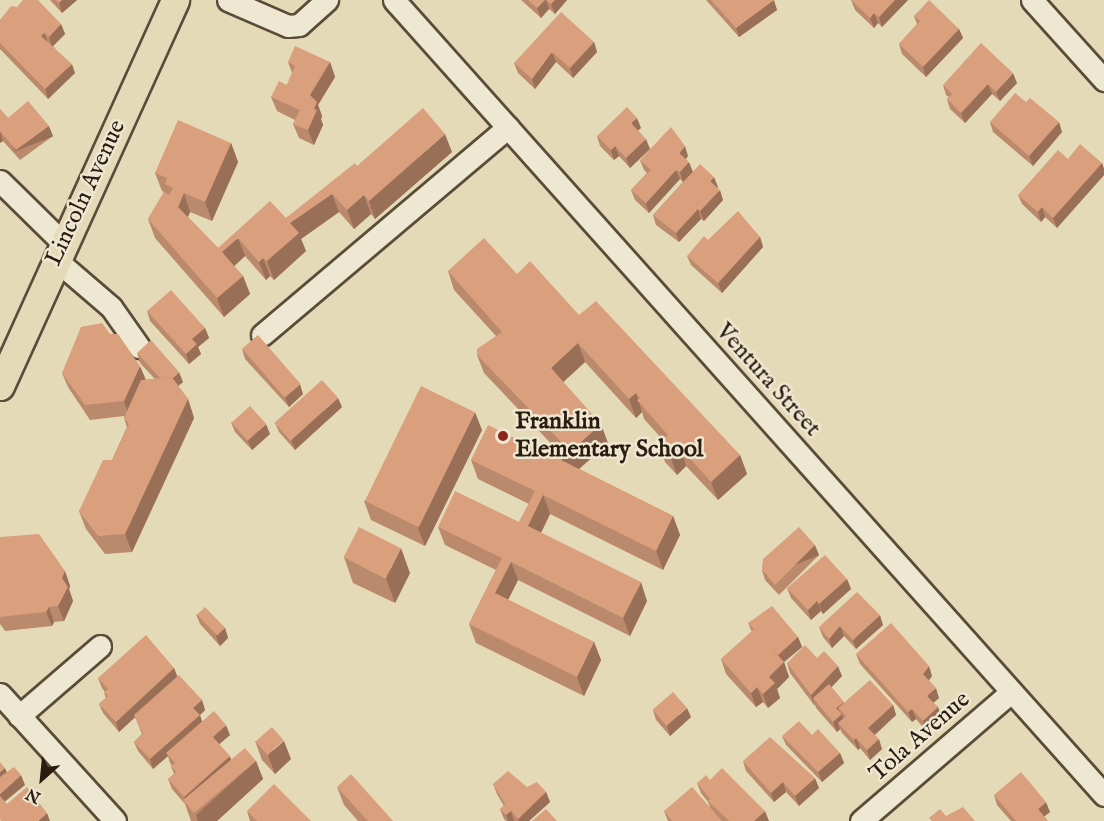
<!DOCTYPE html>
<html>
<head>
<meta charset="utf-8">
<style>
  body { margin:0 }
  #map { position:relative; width:1104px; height:821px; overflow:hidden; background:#e5dab8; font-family:"IM FELL English",serif }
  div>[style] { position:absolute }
  .roads { filter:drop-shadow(2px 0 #594c3a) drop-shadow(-2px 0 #594c3a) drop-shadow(0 2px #594c3a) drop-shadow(0 -2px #594c3a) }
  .minor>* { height:21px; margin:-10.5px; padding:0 10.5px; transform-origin:10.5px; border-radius:10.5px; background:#eee7d1 }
  .major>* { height:27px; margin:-13.5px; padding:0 13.5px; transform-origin:13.5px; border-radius:13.5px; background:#e5dab8 }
  .wall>* { inset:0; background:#bb896c }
  .shaded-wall>* { inset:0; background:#996f58; transform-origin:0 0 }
  .building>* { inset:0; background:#da9f7d; transform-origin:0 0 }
  .dots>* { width:16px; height:16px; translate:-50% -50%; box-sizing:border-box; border:3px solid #eee7d1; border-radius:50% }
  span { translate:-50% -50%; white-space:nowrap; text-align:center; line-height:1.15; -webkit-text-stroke:5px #eee7d1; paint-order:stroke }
  .street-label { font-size:24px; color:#2a1d10 }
  .poi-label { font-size:24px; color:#2a1d10; font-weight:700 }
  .left { translate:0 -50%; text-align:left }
  .north { position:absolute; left:12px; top:749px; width:60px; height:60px; -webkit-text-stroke:4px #eee7d1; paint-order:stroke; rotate:207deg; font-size:16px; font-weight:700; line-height:24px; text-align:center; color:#2a1d10 }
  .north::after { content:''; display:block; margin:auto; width:21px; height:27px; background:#2a1d10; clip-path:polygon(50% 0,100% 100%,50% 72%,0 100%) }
</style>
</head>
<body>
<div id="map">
  <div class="roads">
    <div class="minor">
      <i style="left:228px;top:0;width:65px;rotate:23.4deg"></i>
      <i style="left:288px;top:26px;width:11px;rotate:-5deg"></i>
      <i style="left:299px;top:25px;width:38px;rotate:-42deg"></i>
      <i style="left:394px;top:0;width:1066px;rotate:48.23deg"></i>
      <i style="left:1032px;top:0;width:108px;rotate:48deg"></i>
      <i style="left:0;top:181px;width:87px;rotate:44.5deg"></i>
      <i style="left:55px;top:259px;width:74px;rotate:40.6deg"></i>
      <i style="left:111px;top:307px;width:49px;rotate:55deg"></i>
      <i style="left:262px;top:335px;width:322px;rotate:-40.2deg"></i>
      <i style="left:0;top:694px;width:171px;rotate:47.8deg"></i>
      <i style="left:19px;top:716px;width:107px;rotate:-40.8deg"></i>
      <i style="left:861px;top:821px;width:198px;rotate:-40.7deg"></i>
    </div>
    <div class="major">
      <i style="left:0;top:386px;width:424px;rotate:-65.6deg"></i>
    </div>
  </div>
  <div class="wall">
    <i style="clip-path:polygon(50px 0,77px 0,62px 13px)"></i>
    <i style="clip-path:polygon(521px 0,567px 0,555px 14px,549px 9px,541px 18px)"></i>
    <i style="clip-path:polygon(706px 0,773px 0,777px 10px,739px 37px)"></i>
    <i style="clip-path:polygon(851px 0,908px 0,882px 27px,878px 23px,874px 28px,855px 10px)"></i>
    <i style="clip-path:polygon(914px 16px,959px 29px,963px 38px,926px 77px,902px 54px,899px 44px,917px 24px)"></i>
    <i style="clip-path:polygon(0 20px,61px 24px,65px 34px,53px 46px,75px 73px,48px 99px,0 49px)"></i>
    <i style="clip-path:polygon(594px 42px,597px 52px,573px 78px,556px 62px,535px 89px,518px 73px,514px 63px)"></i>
    <i style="clip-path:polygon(288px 62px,330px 62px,335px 77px,318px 105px,322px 116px,321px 119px,323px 125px,314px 145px,299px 138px,293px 124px,295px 120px,277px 111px,271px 97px,287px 85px,292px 73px)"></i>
    <i style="clip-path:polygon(1017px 83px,1000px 101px,992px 94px,965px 123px,950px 109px,947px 99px,949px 97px,946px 95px,943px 85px)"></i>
    <i style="clip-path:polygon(1026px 102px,1062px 132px,1033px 166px,993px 132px,990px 122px)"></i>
    <i style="clip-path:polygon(0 109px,8px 118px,53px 136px,20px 160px,3px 141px,0 143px)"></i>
    <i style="clip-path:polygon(641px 128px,638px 130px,650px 149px,630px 168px,619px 156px,614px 160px,600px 146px,597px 136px)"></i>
    <i style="clip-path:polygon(231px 143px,238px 162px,212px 221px,190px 212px,188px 217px,218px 248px,286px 218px,357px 166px,452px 152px,375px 219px,371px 214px,354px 229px,339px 212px,301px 239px,306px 251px,274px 280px,270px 276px,266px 280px,245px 256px,234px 266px,243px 276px,250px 294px,224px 317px,155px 238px,148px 219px,164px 192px,162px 191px,155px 173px)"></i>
    <i style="clip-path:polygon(688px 156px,686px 159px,692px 172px,718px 187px,717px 188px,723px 200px,704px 221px,701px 219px,679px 242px,656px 225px,653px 215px,683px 182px,680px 179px,649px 213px,635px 200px,631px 190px,647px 173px,644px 170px,640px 160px)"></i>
    <i style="clip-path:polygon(1068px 159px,1102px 163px,1104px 169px,1104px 175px,1057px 228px,1045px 217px,1041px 222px,1022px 204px,1018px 195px)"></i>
    <i style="clip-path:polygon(760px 237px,763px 247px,722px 293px,691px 265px,687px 256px)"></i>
    <i style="clip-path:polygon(448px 271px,517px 274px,579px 315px,740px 455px,747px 474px,718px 500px,686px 466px,677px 475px,665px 462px,659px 443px,663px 440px,644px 419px,642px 412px,636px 418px,585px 362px,563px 382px,608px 443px,579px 469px,673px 516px,680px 535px,663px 570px,550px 514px,541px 533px,647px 601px,630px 636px,518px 580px,508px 600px,594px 642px,601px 660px,584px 696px,476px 643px,469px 624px,496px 570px,445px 545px,438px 527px,519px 522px,529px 504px,478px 479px,471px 460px,552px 456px,558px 451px,484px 373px,477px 355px,496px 336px,454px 290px)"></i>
    <i style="clip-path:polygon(147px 311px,205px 328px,209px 338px,198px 347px,201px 354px,189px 364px,150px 321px)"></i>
    <i style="clip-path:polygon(110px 334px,145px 380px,155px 379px,140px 363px,137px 353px,183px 382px,178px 386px,188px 399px,194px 418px,132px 552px,105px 554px,86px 529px,79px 511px,112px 460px,127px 427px,124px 418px,124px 416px,90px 420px,68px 387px,62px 373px)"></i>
    <i style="clip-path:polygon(242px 349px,303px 394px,289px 407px,245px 359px)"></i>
    <i style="clip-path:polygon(342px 407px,295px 450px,279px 432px,275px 423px)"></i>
    <i style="clip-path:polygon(231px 422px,270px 434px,252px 450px,235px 432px)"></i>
    <i style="clip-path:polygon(482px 430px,425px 546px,371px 520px,364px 501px)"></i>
    <i style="clip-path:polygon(0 537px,65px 571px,70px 586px,69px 589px,73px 601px,64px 621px,54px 622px,52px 626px,5px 631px,0 624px)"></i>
    <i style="clip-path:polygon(819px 555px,779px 595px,765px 580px,762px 570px)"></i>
    <i style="clip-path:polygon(344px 557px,410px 573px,395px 603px,353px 583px)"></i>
    <i style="clip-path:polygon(847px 579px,851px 589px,823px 614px,821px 611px,811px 620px,791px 598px,787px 588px)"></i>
    <i style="clip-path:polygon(196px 614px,225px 628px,228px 638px,220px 646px,200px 624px)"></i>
    <i style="clip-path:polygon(748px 623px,798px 637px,802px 647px,784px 662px,789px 677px,777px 689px,780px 698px,768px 708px,763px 702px,756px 707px,726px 674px,721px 659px,752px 632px)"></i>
    <i style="clip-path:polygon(883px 625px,856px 649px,844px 636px,832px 648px,823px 637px,819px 627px)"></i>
    <i style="clip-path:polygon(856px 654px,932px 676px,929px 680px,939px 698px,933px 703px,938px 707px,941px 717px,926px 731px,916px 719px,912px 722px,860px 664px)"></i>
    <i style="clip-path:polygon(817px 658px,842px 676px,831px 687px,844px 703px,893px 705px,896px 715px,875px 735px,882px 749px,870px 760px,860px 748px,858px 750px,842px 733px,840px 729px,837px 732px,816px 708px,815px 705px,814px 705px,790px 673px,787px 663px)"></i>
    <i style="clip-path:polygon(174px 668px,177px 677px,202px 700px,205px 710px,200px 715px,202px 721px,230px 735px,219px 744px,231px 761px,256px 761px,263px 779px,217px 821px,191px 821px,185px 804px,172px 789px,168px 779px,174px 774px,171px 766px,172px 766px,170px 763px,168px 756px,153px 769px,138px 751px,134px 742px,142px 734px,135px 717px,119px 732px,103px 713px,99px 704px,106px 698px,104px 693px,105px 692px,102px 688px,98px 678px)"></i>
    <i style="clip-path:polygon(653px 710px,691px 717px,670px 736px,656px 720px)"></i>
    <i style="clip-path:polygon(812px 735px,840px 753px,844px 763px,822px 782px,786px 745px,782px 736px)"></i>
    <i style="clip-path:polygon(255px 741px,291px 759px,275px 774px,262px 760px)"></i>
    <i style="clip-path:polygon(743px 761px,819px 788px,799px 806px,786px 792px,774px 802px,746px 771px)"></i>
    <i style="clip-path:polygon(710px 780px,769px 821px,668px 821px,664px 811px,710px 807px,708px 802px,701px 793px,697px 783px)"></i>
    <i style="clip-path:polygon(493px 784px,527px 787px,546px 792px,550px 802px,529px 821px,506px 821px,504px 819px,500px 809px,504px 806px,497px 794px)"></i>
    <i style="clip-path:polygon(337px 787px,393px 821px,358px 821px,344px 805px)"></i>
    <i style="clip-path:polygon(994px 795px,1050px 812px,1044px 816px,1048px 821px,1011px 821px,997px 805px)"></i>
    <i style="clip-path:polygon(247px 811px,311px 821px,250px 821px)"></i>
  </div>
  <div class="shaded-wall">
    <i style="clip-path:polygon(62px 0,77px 0,62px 13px,59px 3px)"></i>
    <i style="clip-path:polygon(545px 0,546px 0,549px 9px,541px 18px,537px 8px)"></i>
    <i style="clip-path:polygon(555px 0,567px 0,555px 14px,551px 4px)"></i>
    <i style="clip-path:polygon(774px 0,777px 10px,739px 37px,736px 28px)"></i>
    <i style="clip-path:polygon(895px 0,908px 0,882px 27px,879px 17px)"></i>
    <i style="clip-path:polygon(874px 13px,878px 23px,874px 28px,870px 18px)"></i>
    <i style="clip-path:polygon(61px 24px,65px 34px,52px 47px,49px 37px)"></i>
    <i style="clip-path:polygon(959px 29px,963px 38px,926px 77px,923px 67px)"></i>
    <i style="clip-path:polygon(44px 33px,48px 43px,41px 36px)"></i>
    <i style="clip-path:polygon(594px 42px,597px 52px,573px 78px,570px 68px)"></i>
    <i style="clip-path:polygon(552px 52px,556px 62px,535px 89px,532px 79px)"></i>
    <i style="clip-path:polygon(330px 62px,335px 77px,318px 105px,322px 116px,321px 119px,323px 125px,314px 145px,308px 130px,310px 95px)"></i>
    <i style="clip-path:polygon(72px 64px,75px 73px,48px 99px,45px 89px)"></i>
    <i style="clip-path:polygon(1013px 73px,1017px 83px,1000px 101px,996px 92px)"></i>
    <i style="clip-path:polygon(988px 84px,992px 94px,965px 123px,961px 113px)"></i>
    <i style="clip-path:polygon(637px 118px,641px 128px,635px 133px,631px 123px)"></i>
    <i style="clip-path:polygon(1059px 122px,1062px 132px,1033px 166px,1029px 156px)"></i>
    <i style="left:49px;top:126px;width:11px;height:41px;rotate:68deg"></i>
    <i style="clip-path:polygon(0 131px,3px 141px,0 143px)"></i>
    <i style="clip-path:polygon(445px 134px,452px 152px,375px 219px,369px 201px)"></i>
    <i style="clip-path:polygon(646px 139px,650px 149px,630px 168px,626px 158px)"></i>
    <i style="clip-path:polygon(231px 143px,238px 162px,212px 221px,205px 202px)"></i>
    <i style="clip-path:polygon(615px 146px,619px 156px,614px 160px,611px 150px)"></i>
    <i style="clip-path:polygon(685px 146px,688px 156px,682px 163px,679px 153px)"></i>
    <i style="clip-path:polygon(689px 162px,693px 172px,683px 182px,680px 172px)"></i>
    <i style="clip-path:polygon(1102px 163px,1104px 169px,1104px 175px,1057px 228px,1053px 218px)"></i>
    <i style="clip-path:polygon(676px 170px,680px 179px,649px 213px,646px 203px)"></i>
    <i style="clip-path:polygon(714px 177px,718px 187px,714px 191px,710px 181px)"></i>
    <i style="clip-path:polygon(720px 190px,723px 200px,704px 221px,700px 211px)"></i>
    <i style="clip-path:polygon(184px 193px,190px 212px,184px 225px,178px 207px)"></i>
    <i style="clip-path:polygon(332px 194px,339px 212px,301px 239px,306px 251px,274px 280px,267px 261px,290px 223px)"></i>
    <i style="clip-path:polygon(364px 195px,371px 214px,354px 229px,347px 210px)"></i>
    <i style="clip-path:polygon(1042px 207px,1045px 217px,1041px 222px,1038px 212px)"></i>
    <i style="clip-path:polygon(698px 209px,701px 219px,679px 242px,676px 233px)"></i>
    <i style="clip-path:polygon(760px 237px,763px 247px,722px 293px,718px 283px)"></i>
    <i style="clip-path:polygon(238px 238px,245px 256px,229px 271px,222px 252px)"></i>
    <i style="clip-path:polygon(263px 258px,270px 276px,266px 280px,259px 262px)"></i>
    <i style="clip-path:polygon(243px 276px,250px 294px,224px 317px,217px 298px)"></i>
    <i style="clip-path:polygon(205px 328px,209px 338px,198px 347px,201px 354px,189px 364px,186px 354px,192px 339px)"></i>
    <i style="clip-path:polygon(578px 343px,585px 362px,558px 387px,551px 368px)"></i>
    <i style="clip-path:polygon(140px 366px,146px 380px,129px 416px,124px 401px)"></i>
    <i style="clip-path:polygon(179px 372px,183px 382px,169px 394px,166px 385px)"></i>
    <i style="clip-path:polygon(300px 384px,303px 394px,289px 407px,285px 397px)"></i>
    <i style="clip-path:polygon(636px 393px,642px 412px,636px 418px,629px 399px)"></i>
    <i style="clip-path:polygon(338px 398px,342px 407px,295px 450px,291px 440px)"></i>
    <i style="clip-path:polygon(188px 399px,194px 418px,132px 552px,125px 534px)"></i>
    <i style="clip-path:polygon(475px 412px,482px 430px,425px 546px,418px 528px)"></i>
    <i style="clip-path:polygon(266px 424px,270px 434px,252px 450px,248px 441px)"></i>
    <i style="clip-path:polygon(601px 424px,608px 443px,568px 479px,561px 460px)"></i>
    <i style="clip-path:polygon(680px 447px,686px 466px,677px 475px,670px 456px)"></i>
    <i style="clip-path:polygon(740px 455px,747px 474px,718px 500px,711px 482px)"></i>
    <i style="clip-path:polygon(543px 495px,550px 514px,535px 545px,528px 526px)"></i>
    <i style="clip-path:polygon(673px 516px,680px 535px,663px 570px,656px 551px)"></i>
    <i style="left:815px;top:545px;width:11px;height:57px;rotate:68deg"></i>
    <i style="clip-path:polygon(401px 548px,410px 573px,395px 603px,386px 578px)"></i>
    <i style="clip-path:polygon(511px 562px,518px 580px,502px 612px,495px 593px)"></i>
    <i style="clip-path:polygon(65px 571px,70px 586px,69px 589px,73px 601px,64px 621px,58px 606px,62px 578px)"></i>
    <i style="clip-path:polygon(847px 579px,851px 589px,823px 614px,819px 604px)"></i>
    <i style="clip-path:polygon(641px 582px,647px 601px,630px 636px,623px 618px)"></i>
    <i style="clip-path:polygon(817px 601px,821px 611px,811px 620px,808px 610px)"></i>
    <i style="clip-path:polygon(49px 607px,54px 622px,52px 626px,46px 612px)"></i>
    <i style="clip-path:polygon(880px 615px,883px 625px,856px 649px,853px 640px)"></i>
    <i style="clip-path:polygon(840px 626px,844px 636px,832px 648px,829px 639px)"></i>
    <i style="clip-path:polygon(225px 628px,228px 638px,220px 646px,216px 636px)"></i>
    <i style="clip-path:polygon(798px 637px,802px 647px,784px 662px,789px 677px,777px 689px,780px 698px,768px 708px,763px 694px,778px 655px)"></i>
    <i style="clip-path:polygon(594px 642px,601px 660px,584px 696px,577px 677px)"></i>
    <i style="clip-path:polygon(838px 666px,842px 676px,817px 703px,813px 698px,814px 705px,811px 695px)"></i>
    <i style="clip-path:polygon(929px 666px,932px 676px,926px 684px,923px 674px)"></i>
    <i style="clip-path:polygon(174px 668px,178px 678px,119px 732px,116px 722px)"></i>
    <i style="clip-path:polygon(757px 687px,763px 702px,756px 707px,751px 693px)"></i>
    <i style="clip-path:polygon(936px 688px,939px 698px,931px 705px,927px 696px)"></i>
    <i style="clip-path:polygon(202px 700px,205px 710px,200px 715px,203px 725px,166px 753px,168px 756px,153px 769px,150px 759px,193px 708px)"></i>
    <i style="clip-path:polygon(844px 702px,847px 711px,838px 708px,841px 715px,842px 714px,845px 724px,838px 723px,840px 729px,837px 732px,833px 722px,836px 708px)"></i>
    <i style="clip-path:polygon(893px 705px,896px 715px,872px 737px,868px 728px)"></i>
    <i style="clip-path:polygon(938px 707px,941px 717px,926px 731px,923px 721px)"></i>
    <i style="clip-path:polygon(687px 708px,691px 717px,670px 736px,667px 726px)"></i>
    <i style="clip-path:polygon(912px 709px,916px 719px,912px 722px,908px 712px)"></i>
    <i style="clip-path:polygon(226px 725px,230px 735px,216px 747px,213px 737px)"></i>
    <i style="clip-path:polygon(856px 738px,860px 748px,858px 750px,854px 740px)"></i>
    <i style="clip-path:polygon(879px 739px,882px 749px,870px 760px,867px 750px)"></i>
    <i style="clip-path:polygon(284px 741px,291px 759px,275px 774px,268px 755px)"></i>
    <i style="clip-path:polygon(840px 753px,844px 763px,822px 782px,818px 772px)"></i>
    <i style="clip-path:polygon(230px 756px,233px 766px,188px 807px,184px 797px)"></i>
    <i style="clip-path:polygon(256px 761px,263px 779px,217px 821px,198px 821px,196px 815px)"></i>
    <i style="clip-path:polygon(5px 768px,9px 777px,0 785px,0 772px)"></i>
    <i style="clip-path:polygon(21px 775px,25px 785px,2px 804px,0 798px,0 794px)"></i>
    <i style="clip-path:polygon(815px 778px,819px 788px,799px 806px,795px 796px)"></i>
    <i style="clip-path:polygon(783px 782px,786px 792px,774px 802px,771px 793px)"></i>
    <i style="clip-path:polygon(546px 792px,550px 802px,529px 821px,519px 821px,518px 819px)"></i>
    <i style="clip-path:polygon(1046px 802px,1050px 812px,1041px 819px,1038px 809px)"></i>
    <i style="clip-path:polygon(511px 811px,514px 821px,508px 821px,506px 815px)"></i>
    <i style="clip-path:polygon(765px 811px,769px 821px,754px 821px)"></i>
    <i style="clip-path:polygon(47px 813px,50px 821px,38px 821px)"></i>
  </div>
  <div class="building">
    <i style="clip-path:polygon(23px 0,38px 0,61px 24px,49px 37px,44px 33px,41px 36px,72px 64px,45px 89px,0 43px,0 20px,11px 6px,17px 7px)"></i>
    <i style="clip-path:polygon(56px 0,62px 0,59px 3px)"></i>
    <i style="clip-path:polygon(528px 0,545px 0,537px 8px)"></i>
    <i style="clip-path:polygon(546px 0,555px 0,551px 4px)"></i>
    <i style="clip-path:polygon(711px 0,774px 0,736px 28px)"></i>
    <i style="clip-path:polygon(851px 0,895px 0,879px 17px,874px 13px,870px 18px)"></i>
    <i style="clip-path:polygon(929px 0,959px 29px,923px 67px,899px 44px,920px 21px,914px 16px)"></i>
    <i style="clip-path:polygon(561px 12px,594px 42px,570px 68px,552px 52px,532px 79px,514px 63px)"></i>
    <i style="clip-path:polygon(981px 43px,1013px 73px,996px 92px,988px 84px,961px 113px,947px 99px,952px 94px,943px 85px)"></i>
    <i style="clip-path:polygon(295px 46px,330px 62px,310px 95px,317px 102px,314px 109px,317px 110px,308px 130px,293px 124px,300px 110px,271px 97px,279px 81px,287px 85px,295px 66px,288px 62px)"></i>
    <i style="clip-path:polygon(1015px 93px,1026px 102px,1030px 98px,1059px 122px,1029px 156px,990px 122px)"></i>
    <i style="clip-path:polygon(28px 101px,49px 126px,16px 150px,0 131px,0 109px,8px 118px)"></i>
    <i style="clip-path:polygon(627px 107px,637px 118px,631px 123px,646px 139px,626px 158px,615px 146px,611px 150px,597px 136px)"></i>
    <i style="clip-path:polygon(423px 108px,445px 134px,369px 201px,364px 195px,347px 210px,332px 194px,290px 223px,299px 233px,267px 261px,263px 258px,259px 262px,238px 238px,222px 252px,243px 276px,217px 298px,148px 219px,164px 192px,169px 195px,173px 188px,165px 184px,167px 178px,155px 173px,178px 120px,231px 143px,205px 202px,184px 193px,178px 207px,218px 248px,270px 201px,286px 218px,355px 163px,357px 166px)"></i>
    <i style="clip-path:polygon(671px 127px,685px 146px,679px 153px,689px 162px,680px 172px,676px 170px,646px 203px,631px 190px,651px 170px,640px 160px)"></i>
    <i style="clip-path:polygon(1080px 144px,1102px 163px,1053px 218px,1042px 207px,1038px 212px,1018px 195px,1058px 150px,1068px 159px)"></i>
    <i style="clip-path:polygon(700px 164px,714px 177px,710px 181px,720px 190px,700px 211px,698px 209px,676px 233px,653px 215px)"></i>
    <i style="clip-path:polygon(738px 211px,760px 237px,718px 283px,687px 256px,704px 236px,708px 240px)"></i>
    <i style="clip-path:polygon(484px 238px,517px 274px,530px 261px,579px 315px,596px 301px,740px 455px,711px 482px,680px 447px,670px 456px,659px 443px,668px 435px,637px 400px,640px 398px,636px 393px,629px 399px,578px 343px,551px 368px,601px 424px,561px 460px,673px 516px,656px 551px,543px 495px,528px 526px,641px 582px,623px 618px,511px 562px,495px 593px,594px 642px,577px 677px,469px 624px,502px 558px,438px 527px,455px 491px,519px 522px,535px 491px,471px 460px,488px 425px,552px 456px,564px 445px,477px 355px,477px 349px,502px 332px,448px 271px)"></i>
    <i style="clip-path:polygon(171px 290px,205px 328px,192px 339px,197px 344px,186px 354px,147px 311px)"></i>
    <i style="clip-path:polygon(102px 323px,110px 334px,118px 334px,140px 366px,124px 401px,85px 405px,62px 373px,81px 327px)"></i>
    <i style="left:258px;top:335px;width:65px;height:21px;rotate:49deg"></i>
    <i style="clip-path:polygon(151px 340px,179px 372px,173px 378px,172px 377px,160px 378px,137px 353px)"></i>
    <i style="clip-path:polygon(172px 377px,188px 399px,125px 534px,98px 536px,79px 511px,103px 460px,112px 460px,129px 424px,124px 418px,141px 380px)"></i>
    <i style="left:322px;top:380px;width:24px;height:64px;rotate:48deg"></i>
    <i style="left:421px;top:386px;width:60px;height:128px;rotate:26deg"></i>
    <i style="left:250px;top:406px;width:24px;height:25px;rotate:48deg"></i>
    <i style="left:359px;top:527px;width:47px;height:34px;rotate:27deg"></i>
    <i style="clip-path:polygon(799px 527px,815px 545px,775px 585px,762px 570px,763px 559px)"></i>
    <i style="clip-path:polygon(39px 534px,65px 571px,62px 578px,68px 587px,58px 606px,49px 607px,46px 612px,0 617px,0 537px)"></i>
    <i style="clip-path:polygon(825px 555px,847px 579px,819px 604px,817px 601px,808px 610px,787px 588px)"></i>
    <i style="clip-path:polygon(857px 592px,880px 615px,853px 640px,840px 626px,829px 639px,819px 627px)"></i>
    <i style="clip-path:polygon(772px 606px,798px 637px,778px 655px,748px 623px)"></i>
    <i style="left:205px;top:607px;width:29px;height:11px;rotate:46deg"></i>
    <i style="clip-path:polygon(891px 623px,929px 666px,923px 674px,936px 688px,927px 696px,938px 707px,923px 721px,912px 709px,908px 712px,856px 654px)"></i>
    <i style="clip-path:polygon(754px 629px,784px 662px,769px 677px,775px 683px,763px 694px,757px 687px,751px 693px,721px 659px)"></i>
    <i style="clip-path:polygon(146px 635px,174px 668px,116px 722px,99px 704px,108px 696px,104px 693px,108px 689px,98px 678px)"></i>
    <i style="clip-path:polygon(805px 645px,817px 658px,824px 651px,838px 666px,811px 695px,787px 663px)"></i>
    <i style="clip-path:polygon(179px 675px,202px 700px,193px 708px,200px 715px,150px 759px,134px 742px,143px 734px,134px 715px)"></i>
    <i style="clip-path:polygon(870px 680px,893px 705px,868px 728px,879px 739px,867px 750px,856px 738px,854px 740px,838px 723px,846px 716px,838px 708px)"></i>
    <i style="clip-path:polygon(829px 684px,844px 702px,836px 708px,842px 714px,833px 722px,813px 698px)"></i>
    <i style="left:673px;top:692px;width:21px;height:27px;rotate:49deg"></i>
    <i style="clip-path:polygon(214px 711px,226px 725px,213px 737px,230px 756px,184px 797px,168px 779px,176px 772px,171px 766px,175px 763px,166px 753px)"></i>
    <i style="clip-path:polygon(799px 721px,812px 735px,818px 729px,840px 753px,818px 772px,782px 736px)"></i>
    <i style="left:272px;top:727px;width:18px;height:22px;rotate:49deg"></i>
    <i style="clip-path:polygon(770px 737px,815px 778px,795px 796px,783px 782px,771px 793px,743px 761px)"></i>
    <i style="left:245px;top:748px;width:17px;height:81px;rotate:50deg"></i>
    <i style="clip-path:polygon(0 762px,5px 768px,0 772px)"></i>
    <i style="clip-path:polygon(14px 767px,21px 775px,0 794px,0 777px)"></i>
    <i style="clip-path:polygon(722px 768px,765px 811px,754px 821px,729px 821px,708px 801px,710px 799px,697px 783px,706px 775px,710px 780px)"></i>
    <i style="clip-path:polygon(508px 771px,527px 787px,537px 782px,546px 792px,518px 819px,511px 811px,506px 815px,500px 809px,505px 804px,493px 784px)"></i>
    <i style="clip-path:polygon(1021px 772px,1046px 802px,1038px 809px,1048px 821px,1016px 821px,994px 795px)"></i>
    <i style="clip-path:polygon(351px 774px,393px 821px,368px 821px,337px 787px)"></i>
    <i style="clip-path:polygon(274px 784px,311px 821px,257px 821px,247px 811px)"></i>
    <i style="clip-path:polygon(27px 787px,47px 813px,38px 821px,1px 821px,0 819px,0 796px,7px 804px)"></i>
    <i style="clip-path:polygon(692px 787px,722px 821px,672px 821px,664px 811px)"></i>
    <i style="clip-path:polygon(963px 807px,975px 821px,932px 821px,929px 818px,940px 809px,946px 816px)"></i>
    <i style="clip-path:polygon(546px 809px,557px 821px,532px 821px)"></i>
  </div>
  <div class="dots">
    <i style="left:503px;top:436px;background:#8f2418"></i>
  </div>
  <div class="street-label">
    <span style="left:86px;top:193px;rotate:-65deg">Lincoln Avenue</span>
    <span style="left:768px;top:380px;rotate:48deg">Ventura Street</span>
    <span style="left:920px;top:737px;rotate:-41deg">Tola Avenue</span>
  </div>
  <div class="poi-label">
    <span class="left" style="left:515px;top:436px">Franklin<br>Elementary School</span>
  </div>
  <div class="north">N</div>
</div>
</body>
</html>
